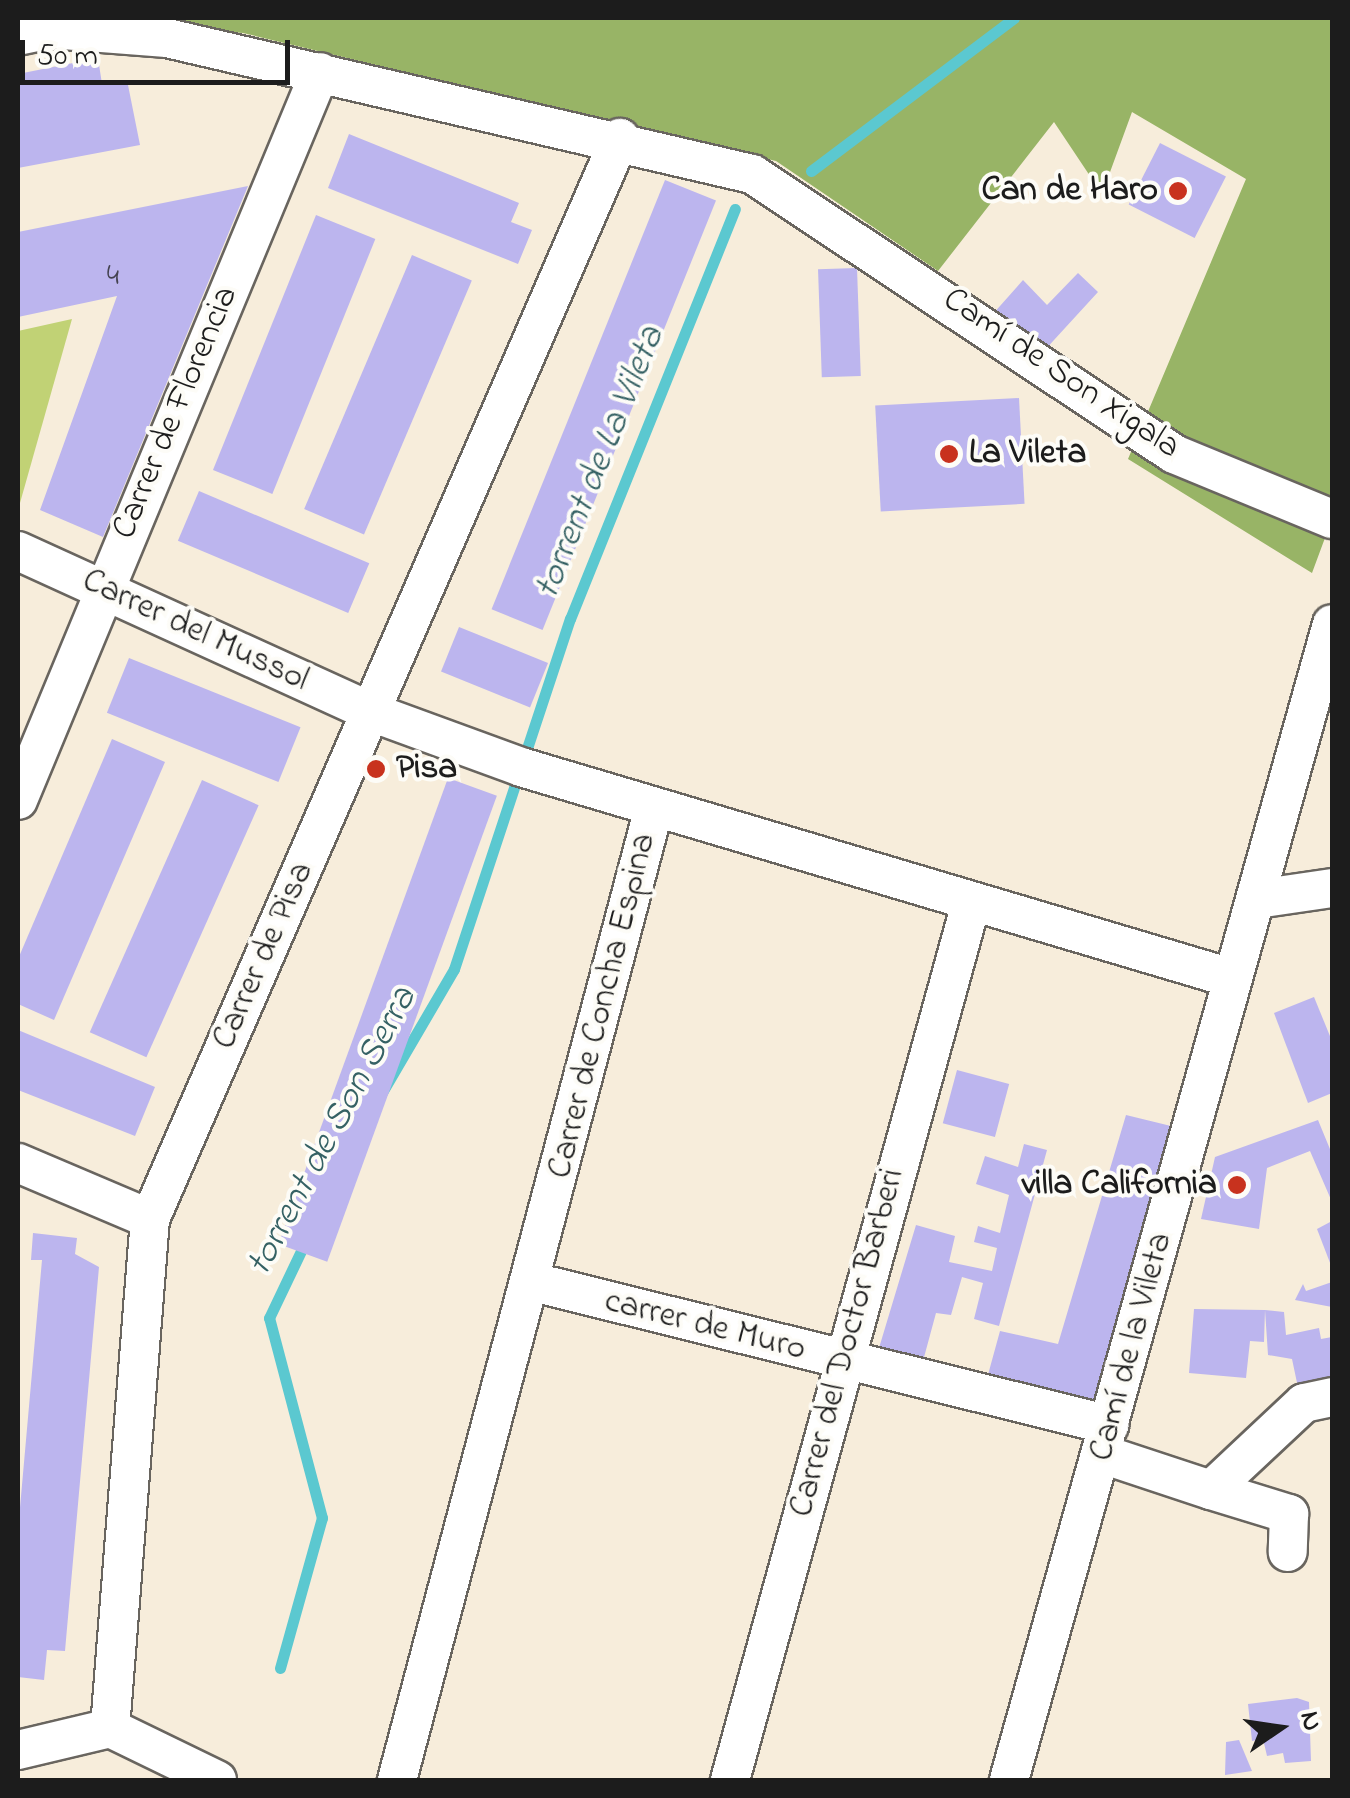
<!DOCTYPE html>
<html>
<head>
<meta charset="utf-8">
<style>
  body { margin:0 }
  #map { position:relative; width:1350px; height:1798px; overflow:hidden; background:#f7eddb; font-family:"Indie Flower",sans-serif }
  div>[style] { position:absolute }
  .green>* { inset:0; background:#c1d275 }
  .forest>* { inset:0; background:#98b466 }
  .stream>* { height:11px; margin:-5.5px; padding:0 5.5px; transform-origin:5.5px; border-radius:5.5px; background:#5bc8d0 }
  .building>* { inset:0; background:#bcb5ee; transform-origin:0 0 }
  .roads { filter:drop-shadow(2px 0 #69655f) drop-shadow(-2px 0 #69655f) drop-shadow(0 2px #69655f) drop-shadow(0 -2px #69655f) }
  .minor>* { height:38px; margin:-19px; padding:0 19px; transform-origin:19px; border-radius:19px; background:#fff }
  .dots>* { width:28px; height:28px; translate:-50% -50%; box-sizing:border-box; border:5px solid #fdfcf7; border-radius:50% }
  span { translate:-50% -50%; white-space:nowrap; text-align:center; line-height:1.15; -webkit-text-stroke:8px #fdfcf7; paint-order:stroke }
  .number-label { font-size:30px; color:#444250 }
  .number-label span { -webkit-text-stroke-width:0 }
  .poi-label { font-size:35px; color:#1c1c1c; font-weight:700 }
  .right { translate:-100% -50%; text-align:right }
  .left { translate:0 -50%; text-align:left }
  .street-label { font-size:35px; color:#1c1c1c }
  .water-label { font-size:38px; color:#356164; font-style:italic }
  .frame { position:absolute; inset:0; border:20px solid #1c1c1c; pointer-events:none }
  .north { position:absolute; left:1230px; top:1678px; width:100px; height:100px; -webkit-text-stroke:8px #fdfcf7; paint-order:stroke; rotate:77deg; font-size:28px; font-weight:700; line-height:40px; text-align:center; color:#1c1c1c }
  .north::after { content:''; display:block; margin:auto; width:35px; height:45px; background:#1c1c1c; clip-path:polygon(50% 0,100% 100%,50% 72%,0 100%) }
  .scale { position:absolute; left:20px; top:40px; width:270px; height:45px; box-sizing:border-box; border:5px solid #1c1c1c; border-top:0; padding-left:12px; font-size:30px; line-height:35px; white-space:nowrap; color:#1c1c1c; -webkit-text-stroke:8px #fdfcf7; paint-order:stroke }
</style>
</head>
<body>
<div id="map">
  <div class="green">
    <i style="clip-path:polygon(72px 319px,18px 510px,18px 331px)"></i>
  </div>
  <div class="forest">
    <i style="clip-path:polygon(71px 18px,1332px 18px,1332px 519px,1312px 573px,1128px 459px,1246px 179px,1132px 112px,1102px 194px,1054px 122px,938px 271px,776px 161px,243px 33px)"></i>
  </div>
  <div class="stream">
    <i style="left:811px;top:171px;width:254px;rotate:-37deg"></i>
    <i style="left:280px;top:1668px;width:156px;rotate:-74.4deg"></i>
    <i style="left:322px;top:1518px;width:207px;rotate:-104.8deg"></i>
    <i style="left:269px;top:1318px;width:195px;rotate:-64.5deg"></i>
    <i style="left:353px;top:1142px;width:200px;rotate:-59.7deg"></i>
    <i style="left:454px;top:969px;width:369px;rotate:-71.7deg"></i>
    <i style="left:570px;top:619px;width:442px;rotate:-68.1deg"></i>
  </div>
  <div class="building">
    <i style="clip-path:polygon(98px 58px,102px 84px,127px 80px,140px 145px,18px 168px,18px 74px)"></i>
    <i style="clip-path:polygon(349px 134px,519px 203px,511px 222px,532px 230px,518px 264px,328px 188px)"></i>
    <i style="left:1160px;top:143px;width:74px;height:69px;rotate:27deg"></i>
    <i style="left:665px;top:180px;width:55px;height:463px;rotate:22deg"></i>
    <i style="clip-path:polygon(248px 186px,103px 537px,40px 510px,117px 296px,18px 317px,18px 232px)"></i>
    <i style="left:316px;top:215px;width:64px;height:275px;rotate:22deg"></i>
    <i style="left:412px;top:255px;width:65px;height:276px;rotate:23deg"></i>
    <i style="left:857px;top:268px;width:108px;height:39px;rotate:88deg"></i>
    <i style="clip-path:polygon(1078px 273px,1098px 292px,1043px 352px,992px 315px,1023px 280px,1047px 305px)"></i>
    <i style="left:1019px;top:398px;width:106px;height:144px;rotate:87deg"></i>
    <i style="left:199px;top:491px;width:185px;height:54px;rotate:23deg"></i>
    <i style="left:459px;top:627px;width:96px;height:48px;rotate:22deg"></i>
    <i style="left:129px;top:658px;width:185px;height:59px;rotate:22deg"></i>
    <i style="clip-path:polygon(112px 739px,165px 762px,54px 1020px,18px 1004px,18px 959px)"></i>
    <i style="left:448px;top:778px;width:52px;height:496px;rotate:20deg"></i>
    <i style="left:202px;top:780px;width:62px;height:276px;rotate:24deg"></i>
    <i style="clip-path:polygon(1314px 997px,1332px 1041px,1332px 1093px,1308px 1103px,1274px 1013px)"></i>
    <i style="clip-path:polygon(18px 1030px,155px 1087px,135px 1136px,18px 1090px)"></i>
    <i style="left:957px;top:1070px;width:54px;height:55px;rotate:15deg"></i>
    <i style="clip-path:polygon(1126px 1115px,1171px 1126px,1101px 1399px,1080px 1409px,986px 1382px,1000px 1331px,1058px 1344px)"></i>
    <i style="clip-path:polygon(1318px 1120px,1332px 1154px,1332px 1202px,1310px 1151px,1267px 1168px,1259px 1229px,1201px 1219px,1215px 1157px)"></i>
    <i style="clip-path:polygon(1024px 1144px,1047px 1150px,999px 1326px,974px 1319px,983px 1283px,962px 1277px,951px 1315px,936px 1313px,923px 1361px,879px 1348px,916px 1225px,955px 1236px,949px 1262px,992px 1271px,997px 1248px,974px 1242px,978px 1226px,1000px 1233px,1009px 1195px,976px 1184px,985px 1156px,1018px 1167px)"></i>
    <i style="clip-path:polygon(1332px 1221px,1332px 1268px,1317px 1229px)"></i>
    <i style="clip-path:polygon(33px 1233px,77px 1238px,75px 1254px,99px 1267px,65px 1651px,47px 1650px,44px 1680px,18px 1677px,18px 1530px,42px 1260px,31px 1260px)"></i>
    <i style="clip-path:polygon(1332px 1282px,1332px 1307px,1295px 1300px,1303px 1284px,1306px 1291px)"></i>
    <i style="clip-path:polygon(1194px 1309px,1265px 1310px,1264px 1342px,1250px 1341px,1246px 1378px,1189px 1373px)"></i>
    <i style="clip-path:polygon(1265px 1310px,1284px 1312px,1286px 1335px,1319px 1328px,1321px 1339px,1332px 1337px,1332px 1378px,1300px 1397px,1292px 1359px,1268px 1355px)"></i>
    <i style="clip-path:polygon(1297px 1698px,1309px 1702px,1311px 1761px,1285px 1763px,1283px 1753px,1267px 1756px,1263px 1739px,1252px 1741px,1248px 1704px)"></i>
    <i style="clip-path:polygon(1239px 1740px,1252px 1771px,1225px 1775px,1226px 1742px)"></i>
  </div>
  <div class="roads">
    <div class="minor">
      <i style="left:18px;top:36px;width:33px;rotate:-12deg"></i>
      <i style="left:50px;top:29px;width:117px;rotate:4.4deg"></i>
      <i style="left:167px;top:38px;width:601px;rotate:13.09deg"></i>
      <i style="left:752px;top:174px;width:506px;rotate:33.56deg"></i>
      <i style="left:1174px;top:454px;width:171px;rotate:22.4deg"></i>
      <i style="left:18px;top:551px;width:388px;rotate:24.5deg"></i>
      <i style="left:371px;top:712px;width:160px;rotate:20.1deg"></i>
      <i style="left:521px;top:767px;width:741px;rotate:16.55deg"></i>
      <i style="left:18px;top:800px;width:788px;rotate:-67.47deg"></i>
      <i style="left:1257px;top:899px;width:76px;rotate:-8.3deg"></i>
      <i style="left:18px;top:1163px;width:143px;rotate:23deg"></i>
      <i style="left:533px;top:1282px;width:594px;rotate:13.92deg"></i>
      <i style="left:1102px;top:1454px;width:115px;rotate:18.3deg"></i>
      <i style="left:1211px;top:1490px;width:127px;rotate:-43.1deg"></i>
      <i style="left:1304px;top:1403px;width:29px;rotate:-12deg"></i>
      <i style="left:1211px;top:1490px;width:82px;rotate:17.1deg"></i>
      <i style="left:1289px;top:1514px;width:38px;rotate:92deg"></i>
      <i style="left:110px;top:1728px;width:511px;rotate:-85.51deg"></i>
      <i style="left:150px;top:1219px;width:1179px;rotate:-66.5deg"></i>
      <i style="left:110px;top:1728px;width:119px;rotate:25.9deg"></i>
      <i style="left:18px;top:1750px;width:95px;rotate:-13.4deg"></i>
      <i style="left:397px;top:1780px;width:1001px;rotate:-75.19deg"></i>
      <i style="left:730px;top:1780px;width:905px;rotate:-74.63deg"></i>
      <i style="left:1009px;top:1780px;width:1200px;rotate:-74.39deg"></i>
    </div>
  </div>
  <div class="dots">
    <i style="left:1178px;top:191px;background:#c8321e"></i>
    <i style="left:949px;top:454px;background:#c8321e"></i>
    <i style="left:376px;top:769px;background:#c8321e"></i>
    <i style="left:1237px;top:1185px;background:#c8321e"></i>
  </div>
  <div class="number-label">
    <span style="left:113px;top:277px">4</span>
  </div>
  <div class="poi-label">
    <span class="right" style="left:1158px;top:191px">Can de Haro</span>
    <span class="left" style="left:969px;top:454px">La Vileta</span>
    <span class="left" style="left:396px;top:769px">Pisa</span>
    <span class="right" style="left:1217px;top:1185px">villa California</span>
  </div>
  <div class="street-label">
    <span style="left:1061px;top:374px;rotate:34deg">Camí de Son Xigala</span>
    <span style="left:176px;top:413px;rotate:-67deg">Carrer de Florencia</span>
    <span style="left:195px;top:631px;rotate:25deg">Carrer del Mussol</span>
    <span style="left:264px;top:956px;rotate:-66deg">Carrer de Pisa</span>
    <span style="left:603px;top:1006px;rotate:-76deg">Carrer de Concha Espina</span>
    <span style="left:705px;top:1326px;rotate:14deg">carrer de Muro</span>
    <span style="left:848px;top:1343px;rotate:-75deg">Carrer del Doctor Barberi</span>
    <span style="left:1132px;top:1347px;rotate:-75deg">Camí de la Vileta</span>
  </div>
  <div class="water-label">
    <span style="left:601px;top:463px;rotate:-68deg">torrent de La Vileta</span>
    <span style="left:333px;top:1132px;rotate:-62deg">torrent de Son Serra</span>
  </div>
  <div class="frame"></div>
  <div class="north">N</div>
  <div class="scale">50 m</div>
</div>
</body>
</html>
